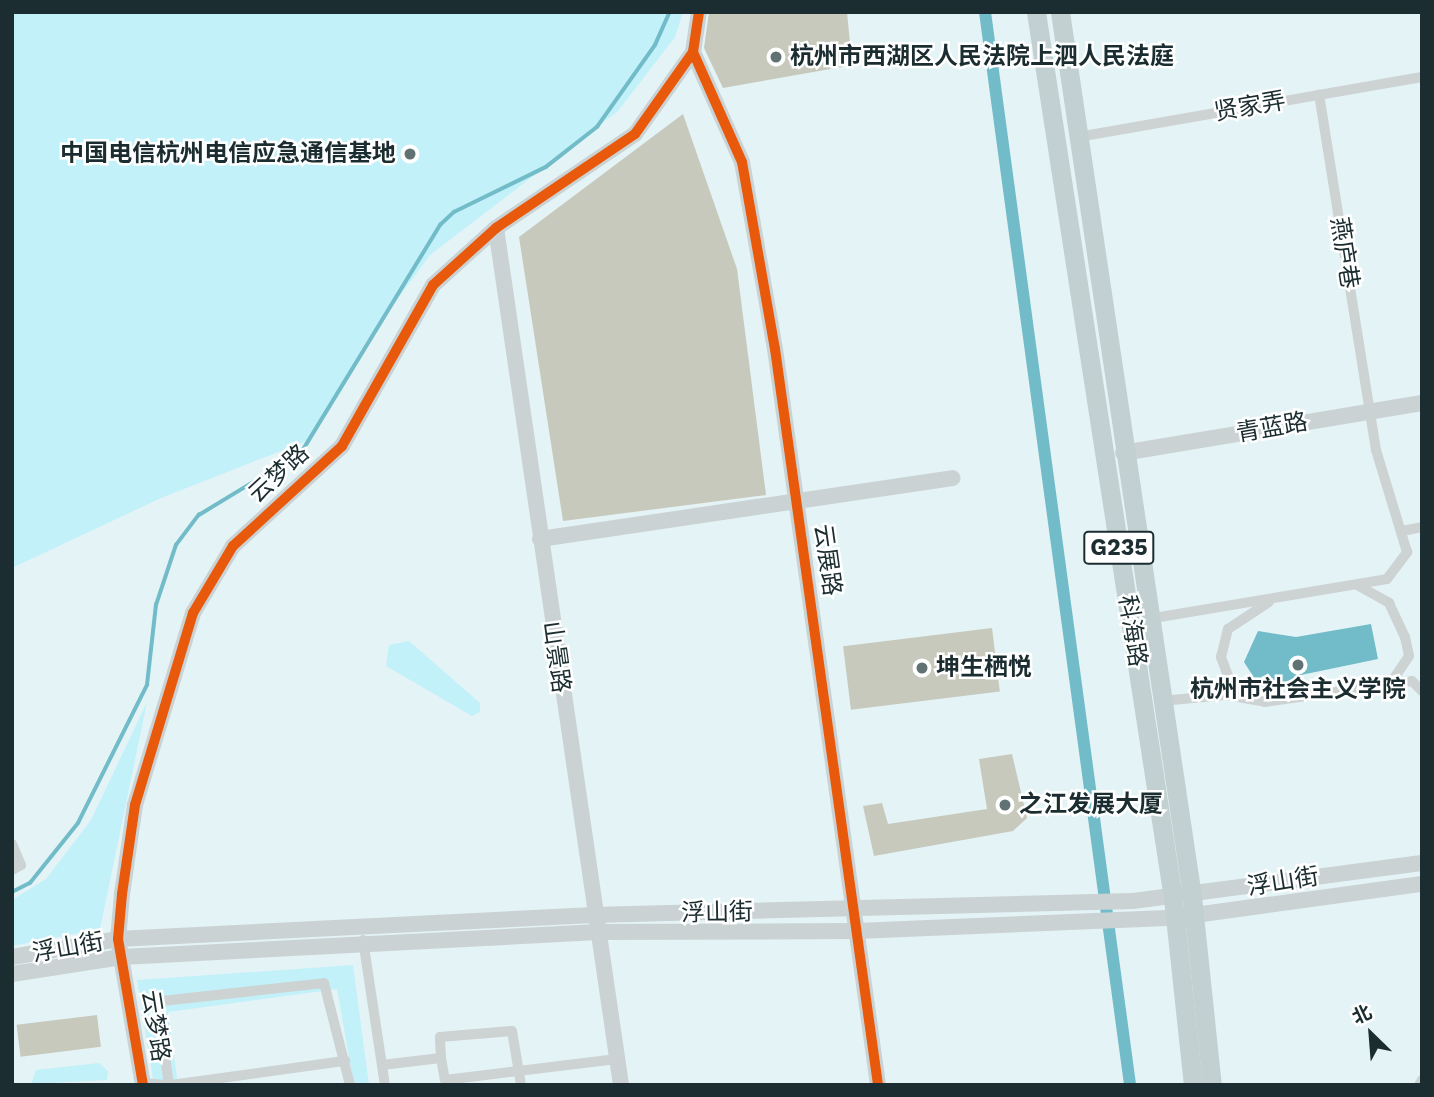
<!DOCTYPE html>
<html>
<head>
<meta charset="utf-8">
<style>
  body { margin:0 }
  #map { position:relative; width:1434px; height:1097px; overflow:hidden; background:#e4f3f6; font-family:"Work Sans","Noto Sans SC",sans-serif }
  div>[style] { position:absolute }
  .green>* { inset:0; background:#c2f1f9 }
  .water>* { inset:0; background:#71bcc8 }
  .stream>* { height:3.5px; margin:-1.75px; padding:0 1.75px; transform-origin:1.75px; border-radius:1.75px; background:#71bcc8 }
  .canal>* { height:12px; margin:-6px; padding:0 6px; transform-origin:6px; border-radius:6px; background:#71bcc8 }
  .building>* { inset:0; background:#c8c9bd; transform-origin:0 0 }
  .street>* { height:10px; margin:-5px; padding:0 5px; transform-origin:5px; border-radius:5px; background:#cdd2d3 }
  .secondary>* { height:16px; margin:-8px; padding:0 8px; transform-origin:8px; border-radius:8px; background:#cad2d3 }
  .highway>* { height:19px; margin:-9.5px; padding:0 9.5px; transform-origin:9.5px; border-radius:9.5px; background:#c2d0d2 }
  .cycleway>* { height:10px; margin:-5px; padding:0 5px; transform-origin:5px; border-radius:5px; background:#e8590c }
  .dots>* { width:19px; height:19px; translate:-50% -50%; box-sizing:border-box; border:4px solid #fff; border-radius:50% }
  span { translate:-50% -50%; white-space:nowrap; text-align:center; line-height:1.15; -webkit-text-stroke:5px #fff; paint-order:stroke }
  .shield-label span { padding:2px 5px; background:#fff; border:2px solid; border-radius:5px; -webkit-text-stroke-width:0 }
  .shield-label { font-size:23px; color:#1b2d30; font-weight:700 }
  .poi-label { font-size:24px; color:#1b2d30; font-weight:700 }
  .left { translate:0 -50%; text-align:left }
  .right { translate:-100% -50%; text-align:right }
  .street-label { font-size:24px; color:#1b2d30 }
  .frame { position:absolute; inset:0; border:14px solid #1b2d30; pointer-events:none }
  .north { position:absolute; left:1336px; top:999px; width:70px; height:70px; -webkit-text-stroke:5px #fff; paint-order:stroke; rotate:335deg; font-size:19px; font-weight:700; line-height:28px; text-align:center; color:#1b2d30 }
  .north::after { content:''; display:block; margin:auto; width:24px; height:32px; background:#1b2d30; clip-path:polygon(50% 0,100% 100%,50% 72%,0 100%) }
</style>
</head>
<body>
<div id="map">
  <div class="green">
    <i style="clip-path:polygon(12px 12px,683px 12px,675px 37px,618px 111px,430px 255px,367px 340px,309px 440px,161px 498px,12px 568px)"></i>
    <i style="clip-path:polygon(409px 641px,480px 703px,480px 712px,472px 716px,386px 666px,389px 645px)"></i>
    <i style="clip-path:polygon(147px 702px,100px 929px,12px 946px,12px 900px,46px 879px,91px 820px)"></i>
    <i style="clip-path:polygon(353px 965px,369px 1085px,354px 1085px,337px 989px,168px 1012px,178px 1085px,154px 1085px,137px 980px)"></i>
    <i style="clip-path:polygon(99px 1063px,108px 1071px,107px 1080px,31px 1084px,36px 1070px)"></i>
  </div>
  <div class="water">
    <i style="clip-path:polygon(1371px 624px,1378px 659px,1301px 675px,1283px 688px,1260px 687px,1244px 662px,1258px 631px,1296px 637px)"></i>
  </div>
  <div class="stream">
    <i style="left:12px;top:892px;width:20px;rotate:-27deg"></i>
    <i style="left:30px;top:883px;width:77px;rotate:-51.3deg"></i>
    <i style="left:78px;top:823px;width:154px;rotate:-63.4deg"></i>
    <i style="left:147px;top:685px;width:81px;rotate:-83.6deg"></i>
    <i style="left:156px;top:605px;width:63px;rotate:-71.6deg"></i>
    <i style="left:176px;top:545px;width:38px;rotate:-53deg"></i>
    <i style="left:199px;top:515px;width:119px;rotate:-31.3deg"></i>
    <i style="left:301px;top:453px;width:267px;rotate:-58.6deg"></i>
    <i style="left:440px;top:225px;width:19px;rotate:-43deg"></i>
    <i style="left:454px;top:212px;width:102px;rotate:-26.1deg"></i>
    <i style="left:546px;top:167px;width:65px;rotate:-38.1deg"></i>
    <i style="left:597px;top:127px;width:100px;rotate:-54.7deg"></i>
    <i style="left:655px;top:45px;width:36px;rotate:-66deg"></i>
  </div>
  <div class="canal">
    <i style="left:985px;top:12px;width:1083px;rotate:82.3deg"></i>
  </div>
  <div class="building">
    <i style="clip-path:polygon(709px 12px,847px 12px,850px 43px,842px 67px,723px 88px,704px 48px)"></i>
    <i style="clip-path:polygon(683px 114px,737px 269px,766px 495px,563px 521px,519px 237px)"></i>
    <i style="left:992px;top:628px;width:64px;height:150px;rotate:83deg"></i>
    <i style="clip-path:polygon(1012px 754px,1027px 818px,1013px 831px,874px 856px,863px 806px,882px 803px,888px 824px,987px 809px,979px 759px)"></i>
    <i style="left:97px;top:1015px;width:32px;height:81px;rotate:83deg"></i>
  </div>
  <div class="street">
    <i style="left:1078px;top:137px;width:349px;rotate:-9.9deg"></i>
    <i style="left:1402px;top:531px;width:20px;rotate:-11deg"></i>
    <i style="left:1357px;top:585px;width:37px;rotate:29deg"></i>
    <i style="left:1389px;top:603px;width:38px;rotate:65deg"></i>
    <i style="left:1405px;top:637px;width:19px;rotate:78deg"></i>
    <i style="left:1409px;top:656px;width:36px;rotate:124deg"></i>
    <i style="left:1148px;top:619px;width:242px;rotate:-9.5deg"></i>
    <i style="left:1387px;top:579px;width:34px;rotate:-53deg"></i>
    <i style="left:1407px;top:552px;width:107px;rotate:-106.9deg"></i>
    <i style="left:1376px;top:450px;width:360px;rotate:-99.1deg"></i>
    <i style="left:1242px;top:697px;width:14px;rotate:-135deg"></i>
    <i style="left:1232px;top:687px;width:32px;rotate:-110deg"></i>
    <i style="left:1221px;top:657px;width:29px;rotate:-76deg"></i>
    <i style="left:1228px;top:629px;width:49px;rotate:-33.4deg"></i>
    <i style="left:1161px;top:701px;width:65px;rotate:-5.3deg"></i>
    <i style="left:1226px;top:695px;width:40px;rotate:10deg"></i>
    <i style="left:1265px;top:702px;width:148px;rotate:-8.1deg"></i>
    <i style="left:1412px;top:681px;width:14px;rotate:45deg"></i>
    <i style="left:12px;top:844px;width:23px;rotate:67deg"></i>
    <i style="left:21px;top:865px;width:10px;rotate:151deg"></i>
    <i style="left:363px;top:940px;width:147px;rotate:81.4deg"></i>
    <i style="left:441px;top:1058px;width:21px;rotate:-93deg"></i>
    <i style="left:440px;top:1037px;width:72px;rotate:-4.8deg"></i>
    <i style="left:512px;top:1031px;width:55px;rotate:80.5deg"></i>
    <i style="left:382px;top:1065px;width:59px;rotate:-6.8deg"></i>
    <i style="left:441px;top:1058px;width:22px;rotate:80deg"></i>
    <i style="left:445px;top:1080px;width:173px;rotate:-7deg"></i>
    <i style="left:143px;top:1083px;width:25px;rotate:5deg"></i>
    <i style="left:169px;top:1085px;width:73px;rotate:-97.9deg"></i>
    <i style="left:159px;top:1013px;width:12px;rotate:-76deg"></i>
    <i style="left:162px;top:1001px;width:163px;rotate:-6.3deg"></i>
    <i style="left:324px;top:983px;width:105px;rotate:75.7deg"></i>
    <i style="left:171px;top:1085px;width:176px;rotate:-7.9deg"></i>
    <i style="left:1419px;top:1085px;width:6px;rotate:-59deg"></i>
  </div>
  <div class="secondary">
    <i style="left:693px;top:52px;width:120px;rotate:66deg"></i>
    <i style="left:742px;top:162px;width:190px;rotate:80deg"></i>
    <i style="left:775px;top:349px;width:743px;rotate:82.03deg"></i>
    <i style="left:496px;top:228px;width:866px;rotate:81.7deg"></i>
    <i style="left:1123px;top:453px;width:303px;rotate:-9.5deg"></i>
    <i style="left:540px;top:539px;width:417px;rotate:-8.4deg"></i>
    <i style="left:12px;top:957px;width:108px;rotate:-9.6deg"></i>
    <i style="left:118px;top:939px;width:476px;rotate:-2.9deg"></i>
    <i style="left:593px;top:915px;width:540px;rotate:-1.49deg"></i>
    <i style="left:1133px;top:901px;width:291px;rotate:-7.5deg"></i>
    <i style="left:12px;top:974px;width:111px;rotate:-8.8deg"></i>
    <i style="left:122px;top:957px;width:477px;rotate:-3deg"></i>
    <i style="left:598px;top:932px;width:259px;rotate:-0.2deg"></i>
    <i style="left:857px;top:931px;width:316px;rotate:-2.4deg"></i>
    <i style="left:1173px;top:918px;width:251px;rotate:-7.8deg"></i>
    <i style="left:143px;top:1085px;width:148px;rotate:-99.7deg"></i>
    <i style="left:118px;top:939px;width:45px;rotate:-84.9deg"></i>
    <i style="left:122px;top:894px;width:90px;rotate:-81.7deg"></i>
    <i style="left:135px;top:805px;width:201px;rotate:-73.2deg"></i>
    <i style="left:193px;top:613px;width:78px;rotate:-59.2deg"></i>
    <i style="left:233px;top:546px;width:148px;rotate:-42.5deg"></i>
    <i style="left:342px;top:446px;width:185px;rotate:-60.5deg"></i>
    <i style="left:433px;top:285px;width:85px;rotate:-42.1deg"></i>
    <i style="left:496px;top:228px;width:168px;rotate:-34.1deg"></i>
    <i style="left:635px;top:134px;width:100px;rotate:-54.7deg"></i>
    <i style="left:693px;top:52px;width:40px;rotate:-81.5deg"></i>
  </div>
  <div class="highway">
    <i style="left:1036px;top:12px;width:897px;rotate:81.21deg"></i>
    <i style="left:1173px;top:898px;width:188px;rotate:83.9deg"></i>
    <i style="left:1060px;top:12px;width:894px;rotate:81.51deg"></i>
    <i style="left:1192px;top:896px;width:190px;rotate:84deg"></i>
  </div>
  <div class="cycleway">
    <i style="left:693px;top:52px;width:120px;rotate:66deg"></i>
    <i style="left:742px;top:162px;width:190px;rotate:80deg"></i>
    <i style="left:775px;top:349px;width:743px;rotate:82.03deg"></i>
    <i style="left:143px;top:1085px;width:148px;rotate:-99.7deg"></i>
    <i style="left:118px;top:939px;width:45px;rotate:-84.9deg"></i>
    <i style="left:122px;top:894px;width:90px;rotate:-81.7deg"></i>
    <i style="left:135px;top:805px;width:201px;rotate:-73.2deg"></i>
    <i style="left:193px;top:613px;width:78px;rotate:-59.2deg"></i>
    <i style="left:233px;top:546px;width:148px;rotate:-42.5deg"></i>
    <i style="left:342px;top:446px;width:185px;rotate:-60.5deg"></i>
    <i style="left:433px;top:285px;width:85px;rotate:-42.1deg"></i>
    <i style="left:496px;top:228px;width:168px;rotate:-34.1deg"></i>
    <i style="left:635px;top:134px;width:100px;rotate:-54.7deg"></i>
    <i style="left:693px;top:52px;width:40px;rotate:-81.5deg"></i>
  </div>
  <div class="dots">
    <i style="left:776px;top:57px;background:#617275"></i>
    <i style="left:410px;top:154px;background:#617275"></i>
    <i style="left:1298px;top:665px;background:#617275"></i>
    <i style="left:922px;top:668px;background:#617275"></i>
    <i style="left:1005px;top:805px;background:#617275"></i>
  </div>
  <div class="shield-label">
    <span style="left:1119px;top:548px">G235</span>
  </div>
  <div class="poi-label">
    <span class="left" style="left:790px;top:57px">杭州市西湖区人民法院上泗人民法庭</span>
    <span class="right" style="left:396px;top:154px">中国电信杭州电信应急通信基地</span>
    <span class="left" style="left:936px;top:668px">坤生栖悦</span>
    <span style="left:1298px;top:690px">杭州市社会主义学院</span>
    <span class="left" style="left:1019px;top:805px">之江发展大厦</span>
  </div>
  <div class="street-label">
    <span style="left:1250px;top:107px;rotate:-10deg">贤家弄</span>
    <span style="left:1344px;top:253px;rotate:81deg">燕庐巷</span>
    <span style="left:1272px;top:428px;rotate:-10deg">青蓝路</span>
    <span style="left:279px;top:474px;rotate:-43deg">云梦路</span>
    <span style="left:827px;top:560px;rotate:82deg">云展路</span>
    <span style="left:1132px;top:631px;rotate:81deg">科海路</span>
    <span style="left:556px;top:657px;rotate:82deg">山景路</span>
    <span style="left:1283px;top:882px;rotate:-9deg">浮山街</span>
    <span style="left:717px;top:913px;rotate:-1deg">浮山街</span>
    <span style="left:68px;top:948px;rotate:-10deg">浮山街</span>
    <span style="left:155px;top:1026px;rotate:81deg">云梦路</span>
  </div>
  <div class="frame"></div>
  <div class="north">北</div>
</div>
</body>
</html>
